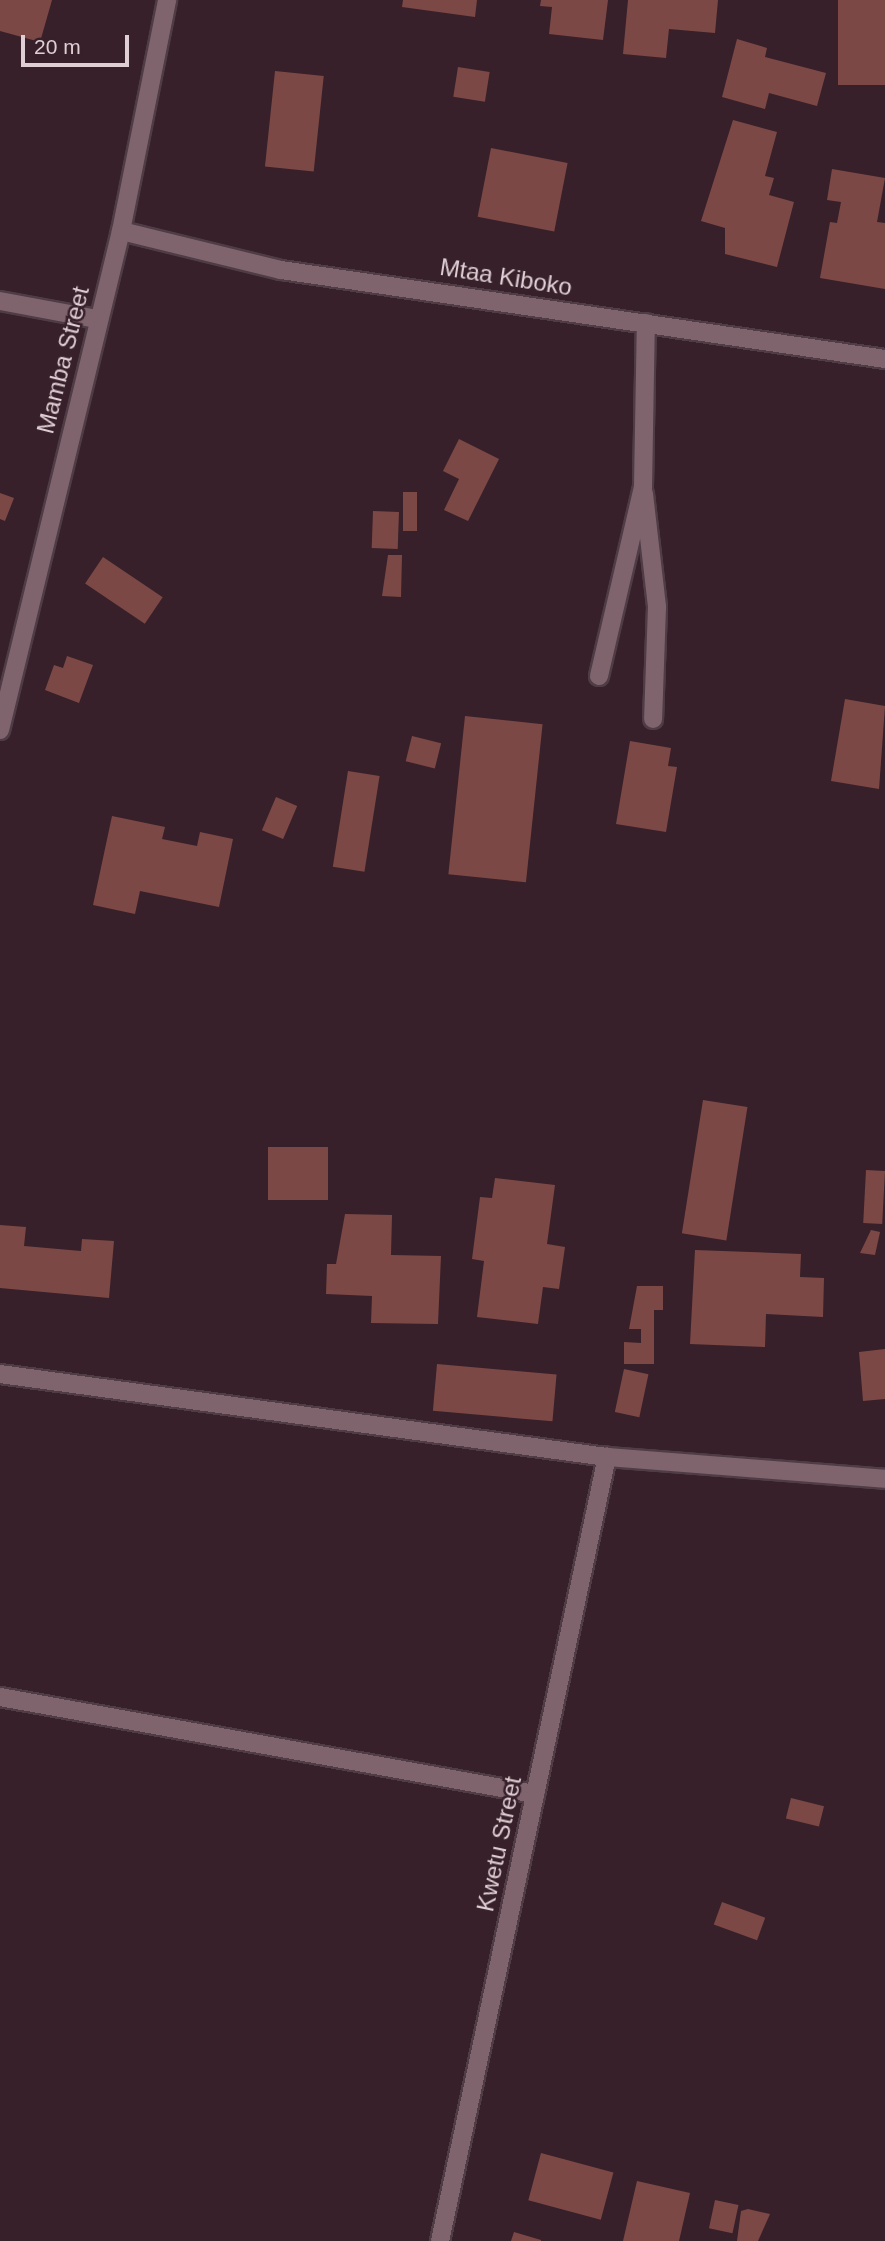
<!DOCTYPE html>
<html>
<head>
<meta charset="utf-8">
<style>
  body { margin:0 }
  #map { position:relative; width:885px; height:2241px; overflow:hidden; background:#37202a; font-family:Helvetica,sans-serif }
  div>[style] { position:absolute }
  .building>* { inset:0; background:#7c4845; transform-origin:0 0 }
  .roads { filter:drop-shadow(2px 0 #4f3c45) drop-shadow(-2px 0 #4f3c45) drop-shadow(0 2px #4f3c45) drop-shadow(0 -2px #4f3c45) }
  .minor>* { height:18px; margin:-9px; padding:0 9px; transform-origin:9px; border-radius:9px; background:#7f646e }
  span { translate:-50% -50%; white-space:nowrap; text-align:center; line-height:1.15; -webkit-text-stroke:5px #37202a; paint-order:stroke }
  .street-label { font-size:24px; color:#dfcfd5 }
  .scale { position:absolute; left:21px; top:35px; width:108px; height:32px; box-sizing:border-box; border:4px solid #dfcfd5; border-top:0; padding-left:9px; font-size:21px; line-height:24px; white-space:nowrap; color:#dfcfd5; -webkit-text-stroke:5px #37202a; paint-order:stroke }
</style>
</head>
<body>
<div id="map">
  <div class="building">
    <i style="clip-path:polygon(0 0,52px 0,40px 42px,0 31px)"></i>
    <i style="clip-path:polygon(403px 0,477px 0,475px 17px,402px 7px)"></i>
    <i style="clip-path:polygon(541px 0,608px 0,603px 40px,549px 34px,552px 7px,540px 6px)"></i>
    <i style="clip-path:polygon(628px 0,718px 0,715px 33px,669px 29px,666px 58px,623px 54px)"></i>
    <i style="left:838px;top:0;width:47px;height:85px"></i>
    <i style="clip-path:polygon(737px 39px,767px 48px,765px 57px,826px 73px,817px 106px,769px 93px,765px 109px,722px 97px)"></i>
    <i style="left:458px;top:67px;width:32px;height:30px;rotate:9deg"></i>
    <i style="left:275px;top:71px;width:49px;height:96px;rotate:6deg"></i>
    <i style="clip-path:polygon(733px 120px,777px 132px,765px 176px,774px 178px,769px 195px,794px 202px,777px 267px,725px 254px,725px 228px,701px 221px)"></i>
    <i style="left:491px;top:148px;width:78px;height:70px;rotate:11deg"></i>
    <i style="clip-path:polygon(832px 169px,885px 178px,877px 222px,885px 223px,885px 289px,820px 278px,830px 222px,837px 223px,841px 202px,827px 200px)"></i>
    <i style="clip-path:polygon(459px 439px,499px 459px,468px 521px,444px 510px,459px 479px,443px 471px)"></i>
    <i style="left:403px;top:492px;width:14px;height:39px"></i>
    <i style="clip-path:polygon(0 493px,14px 498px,5px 521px,0 519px)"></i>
    <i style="left:373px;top:511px;width:26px;height:37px;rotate:2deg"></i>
    <i style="clip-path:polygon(388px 555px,402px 555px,401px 597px,382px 596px)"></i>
    <i style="left:103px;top:557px;width:72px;height:32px;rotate:34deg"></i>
    <i style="clip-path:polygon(67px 656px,93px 665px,79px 703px,45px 690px,54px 665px,63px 668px)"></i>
    <i style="clip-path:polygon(845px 699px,885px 706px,879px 789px,831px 781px)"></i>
    <i style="left:465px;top:716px;width:78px;height:159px;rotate:6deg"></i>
    <i style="left:412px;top:736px;width:30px;height:26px;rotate:14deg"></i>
    <i style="clip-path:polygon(630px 741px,671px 748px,668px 766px,677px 767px,666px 832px,616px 824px)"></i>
    <i style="left:348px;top:771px;width:32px;height:97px;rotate:9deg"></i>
    <i style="left:276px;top:797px;width:23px;height:36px;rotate:23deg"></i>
    <i style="clip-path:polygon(112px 816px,165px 827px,162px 839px,197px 846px,200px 832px,233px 839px,219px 907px,140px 891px,135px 914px,93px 905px)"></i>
    <i style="left:703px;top:1100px;width:45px;height:135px;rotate:9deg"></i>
    <i style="left:268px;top:1147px;width:60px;height:53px"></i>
    <i style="left:866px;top:1170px;width:19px;height:53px;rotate:3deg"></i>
    <i style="clip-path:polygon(495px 1178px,555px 1185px,547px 1244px,565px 1247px,559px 1289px,543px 1287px,538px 1324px,477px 1317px,484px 1261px,472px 1259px,480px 1197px,492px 1198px)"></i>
    <i style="clip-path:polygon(345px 1214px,392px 1215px,391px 1255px,441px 1256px,438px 1324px,371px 1323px,372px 1296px,326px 1294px,327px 1264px,336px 1264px)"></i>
    <i style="clip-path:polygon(0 1225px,26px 1227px,24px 1246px,81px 1251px,82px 1239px,114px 1241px,109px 1298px,0 1288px)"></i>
    <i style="clip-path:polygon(871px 1230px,880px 1232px,875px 1255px,860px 1253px)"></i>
    <i style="clip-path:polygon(695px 1250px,801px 1254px,800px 1277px,824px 1278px,823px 1317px,766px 1314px,765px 1347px,690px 1344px)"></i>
    <i style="clip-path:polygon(637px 1286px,663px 1286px,663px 1310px,654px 1310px,654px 1364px,624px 1364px,624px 1342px,641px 1343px,641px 1329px,629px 1329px)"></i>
    <i style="clip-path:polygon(885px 1349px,885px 1399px,863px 1401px,859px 1352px)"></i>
    <i style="left:437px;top:1364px;width:120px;height:47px;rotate:5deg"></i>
    <i style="left:624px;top:1369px;width:25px;height:44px;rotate:12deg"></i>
    <i style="left:791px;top:1798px;width:34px;height:21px;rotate:14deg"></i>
    <i style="left:722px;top:1902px;width:46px;height:24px;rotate:20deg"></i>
    <i style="left:541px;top:2153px;width:75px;height:49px;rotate:15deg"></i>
    <i style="clip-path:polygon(637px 2181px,690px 2193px,679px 2241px,623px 2241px)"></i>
    <i style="left:715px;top:2200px;width:24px;height:29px;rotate:12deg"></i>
    <i style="clip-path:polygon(748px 2209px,770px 2214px,758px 2241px,737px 2241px,741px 2211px)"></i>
    <i style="clip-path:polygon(514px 2232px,541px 2240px,541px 2241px,511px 2241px)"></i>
  </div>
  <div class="roads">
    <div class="minor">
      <i style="left:121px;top:231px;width:165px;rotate:13.7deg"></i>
      <i style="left:281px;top:270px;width:611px;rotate:8.38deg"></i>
      <i style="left:0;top:301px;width:99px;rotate:10.5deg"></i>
      <i style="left:644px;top:494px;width:114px;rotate:83.4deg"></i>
      <i style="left:657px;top:607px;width:112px;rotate:92deg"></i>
      <i style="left:599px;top:676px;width:194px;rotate:-76.9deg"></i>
      <i style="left:643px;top:487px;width:164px;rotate:-89deg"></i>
      <i style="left:0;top:730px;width:513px;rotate:-76.37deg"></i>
      <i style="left:121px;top:231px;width:236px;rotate:-78.7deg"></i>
      <i style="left:0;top:1374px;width:613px;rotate:7.79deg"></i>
      <i style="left:607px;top:1457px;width:279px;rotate:4.5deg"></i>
      <i style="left:0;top:1697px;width:544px;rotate:10.28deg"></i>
      <i style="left:440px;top:2241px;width:802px;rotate:-77.98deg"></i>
    </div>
  </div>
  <div class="street-label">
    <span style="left:506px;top:277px;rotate:9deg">Mtaa Kiboko</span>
    <span style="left:63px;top:360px;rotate:-76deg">Mamba Street</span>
    <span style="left:499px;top:1844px;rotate:-78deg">Kwetu Street</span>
  </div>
  <div class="scale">20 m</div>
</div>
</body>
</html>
